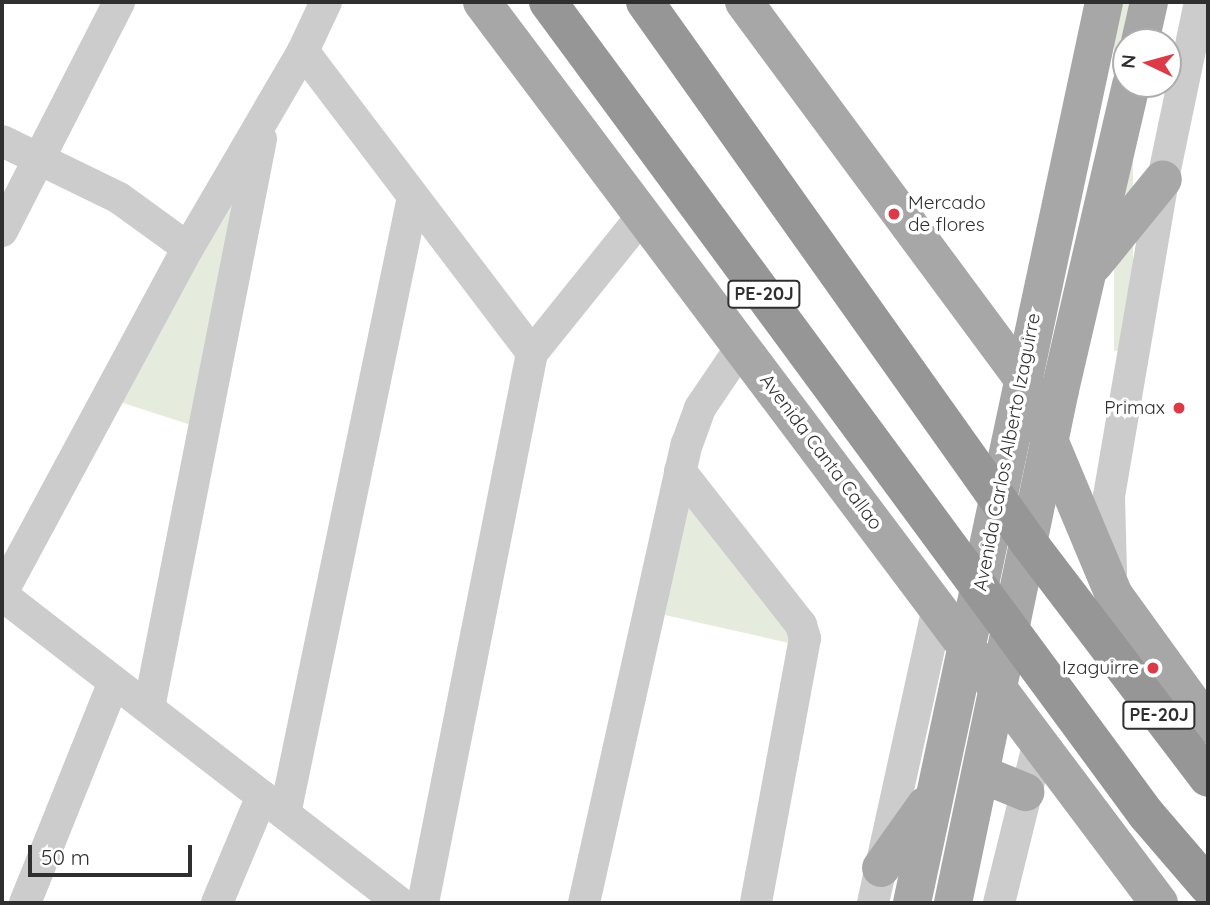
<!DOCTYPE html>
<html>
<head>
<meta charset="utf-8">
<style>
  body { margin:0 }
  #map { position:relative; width:1210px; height:905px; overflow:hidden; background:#fff; font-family:Quicksand,sans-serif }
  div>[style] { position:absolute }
  .green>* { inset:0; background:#e5ebdd; transform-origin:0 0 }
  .minor>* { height:32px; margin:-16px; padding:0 16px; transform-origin:16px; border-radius:16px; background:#ccc }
  .major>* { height:38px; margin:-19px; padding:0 19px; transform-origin:19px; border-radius:19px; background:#a7a7a7 }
  .highway>* { height:38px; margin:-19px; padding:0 19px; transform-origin:19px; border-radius:19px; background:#969696 }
  .dots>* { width:19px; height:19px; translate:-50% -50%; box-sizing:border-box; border:4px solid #fff; border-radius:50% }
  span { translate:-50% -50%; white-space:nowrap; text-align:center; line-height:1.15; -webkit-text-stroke:7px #fff; paint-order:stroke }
  .shield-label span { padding:2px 5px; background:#fff; border:2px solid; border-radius:5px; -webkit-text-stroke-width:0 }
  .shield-label { font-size:18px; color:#2f2f2f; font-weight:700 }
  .poi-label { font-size:19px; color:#2f2f2f }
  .left { translate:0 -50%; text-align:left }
  .right { translate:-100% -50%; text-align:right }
  .street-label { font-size:19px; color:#2f2f2f }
  .frame { position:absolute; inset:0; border:4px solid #2f2f2f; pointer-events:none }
  .north { position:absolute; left:1112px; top:28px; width:70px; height:70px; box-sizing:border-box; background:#fff; border:2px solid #acacac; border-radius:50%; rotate:275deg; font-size:19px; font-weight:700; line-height:28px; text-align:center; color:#2f2f2f }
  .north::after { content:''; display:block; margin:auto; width:24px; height:32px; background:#dc3a46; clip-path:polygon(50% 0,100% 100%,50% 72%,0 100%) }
  .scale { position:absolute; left:28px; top:845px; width:164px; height:32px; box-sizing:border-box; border:4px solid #2f2f2f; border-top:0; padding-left:9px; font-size:21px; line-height:24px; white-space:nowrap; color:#2f2f2f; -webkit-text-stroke:5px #fff; paint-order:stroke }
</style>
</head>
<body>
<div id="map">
  <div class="green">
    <i style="left:1114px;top:2px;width:19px;height:349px"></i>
    <i style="clip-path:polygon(245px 172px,191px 425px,117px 401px)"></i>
    <i style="clip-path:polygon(686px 502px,789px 627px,789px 643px,665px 615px)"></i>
  </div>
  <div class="minor">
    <i style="left:303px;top:51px;width:379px;rotate:52.8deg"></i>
    <i style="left:2px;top:141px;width:130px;rotate:26deg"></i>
    <i style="left:119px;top:198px;width:85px;rotate:35.9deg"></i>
    <i style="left:2px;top:231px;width:257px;rotate:-62.9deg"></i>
    <i style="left:680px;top:471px;width:196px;rotate:51.8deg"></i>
    <i style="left:801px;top:625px;width:14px;rotate:73deg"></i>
    <i style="left:805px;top:638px;width:269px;rotate:100.5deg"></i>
    <i style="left:1111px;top:573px;width:77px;rotate:-91.5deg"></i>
    <i style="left:1109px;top:496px;width:322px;rotate:-80.3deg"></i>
    <i style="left:1163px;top:179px;width:181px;rotate:-78.2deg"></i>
    <i style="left:2px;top:593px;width:392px;rotate:-61.7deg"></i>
    <i style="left:188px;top:248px;width:228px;rotate:-59.7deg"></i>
    <i style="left:303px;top:51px;width:54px;rotate:-64.9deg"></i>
    <i style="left:2px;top:595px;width:503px;rotate:37.74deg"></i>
    <i style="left:149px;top:708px;width:580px;rotate:-78.86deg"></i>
    <i style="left:285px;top:814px;width:630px;rotate:-78.28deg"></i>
    <i style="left:25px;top:903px;width:238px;rotate:-68.1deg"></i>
    <i style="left:217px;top:903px;width:116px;rotate:-67.2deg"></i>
    <i style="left:423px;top:903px;width:561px;rotate:-78.79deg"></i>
    <i style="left:532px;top:353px;width:177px;rotate:-51.2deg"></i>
    <i style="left:584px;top:903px;width:470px;rotate:-77.4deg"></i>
    <i style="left:687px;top:444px;width:38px;rotate:-70deg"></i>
    <i style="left:700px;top:408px;width:75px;rotate:-55.9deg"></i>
    <i style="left:873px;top:903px;width:302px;rotate:-77.6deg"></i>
    <i style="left:999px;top:903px;width:163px;rotate:-76.1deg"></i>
  </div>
  <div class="major">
    <i style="left:482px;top:2px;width:1127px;rotate:53.08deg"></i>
    <i style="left:744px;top:2px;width:470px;rotate:53.5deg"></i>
    <i style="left:1024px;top:380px;width:233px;rotate:67.3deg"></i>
    <i style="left:1114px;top:595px;width:160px;rotate:54.1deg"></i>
    <i style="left:1140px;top:42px;width:41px;rotate:-77.3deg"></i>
    <i style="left:1094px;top:264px;width:109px;rotate:-50.9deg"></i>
    <i style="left:981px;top:774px;width:48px;rotate:22.2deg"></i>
    <i style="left:881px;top:868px;width:77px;rotate:-54.5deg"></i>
    <i style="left:912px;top:903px;width:921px;rotate:-77.97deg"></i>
    <i style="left:953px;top:903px;width:524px;rotate:-78.22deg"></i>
    <i style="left:1060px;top:390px;width:314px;rotate:-76.9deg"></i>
  </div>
  <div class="highway">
    <i style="left:548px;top:2px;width:1008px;rotate:53.63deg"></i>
    <i style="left:1146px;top:814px;width:95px;rotate:49.3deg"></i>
    <i style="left:645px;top:2px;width:663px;rotate:54.63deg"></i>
    <i style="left:1029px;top:543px;width:295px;rotate:52.7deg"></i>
  </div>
  <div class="dots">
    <i style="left:894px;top:214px;background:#dc3a46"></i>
    <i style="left:1179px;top:408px;background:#dc3a46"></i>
    <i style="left:1153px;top:668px;background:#dc3a46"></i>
  </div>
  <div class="shield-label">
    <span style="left:764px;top:294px">PE-20J</span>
    <span style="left:1159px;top:715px">PE-20J</span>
  </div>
  <div class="poi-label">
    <span class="left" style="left:908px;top:214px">Mercado<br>de flores</span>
    <span class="right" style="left:1165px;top:408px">Primax</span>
    <span class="right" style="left:1139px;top:668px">Izaguirre</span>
  </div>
  <div class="street-label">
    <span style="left:821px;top:452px;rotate:53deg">Avenida Canta Callao</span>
    <span style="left:1007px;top:452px;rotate:-79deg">Avenida Carlos Alberto Izaguirre</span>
  </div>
  <div class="frame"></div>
  <div class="north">N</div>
  <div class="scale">50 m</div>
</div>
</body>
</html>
